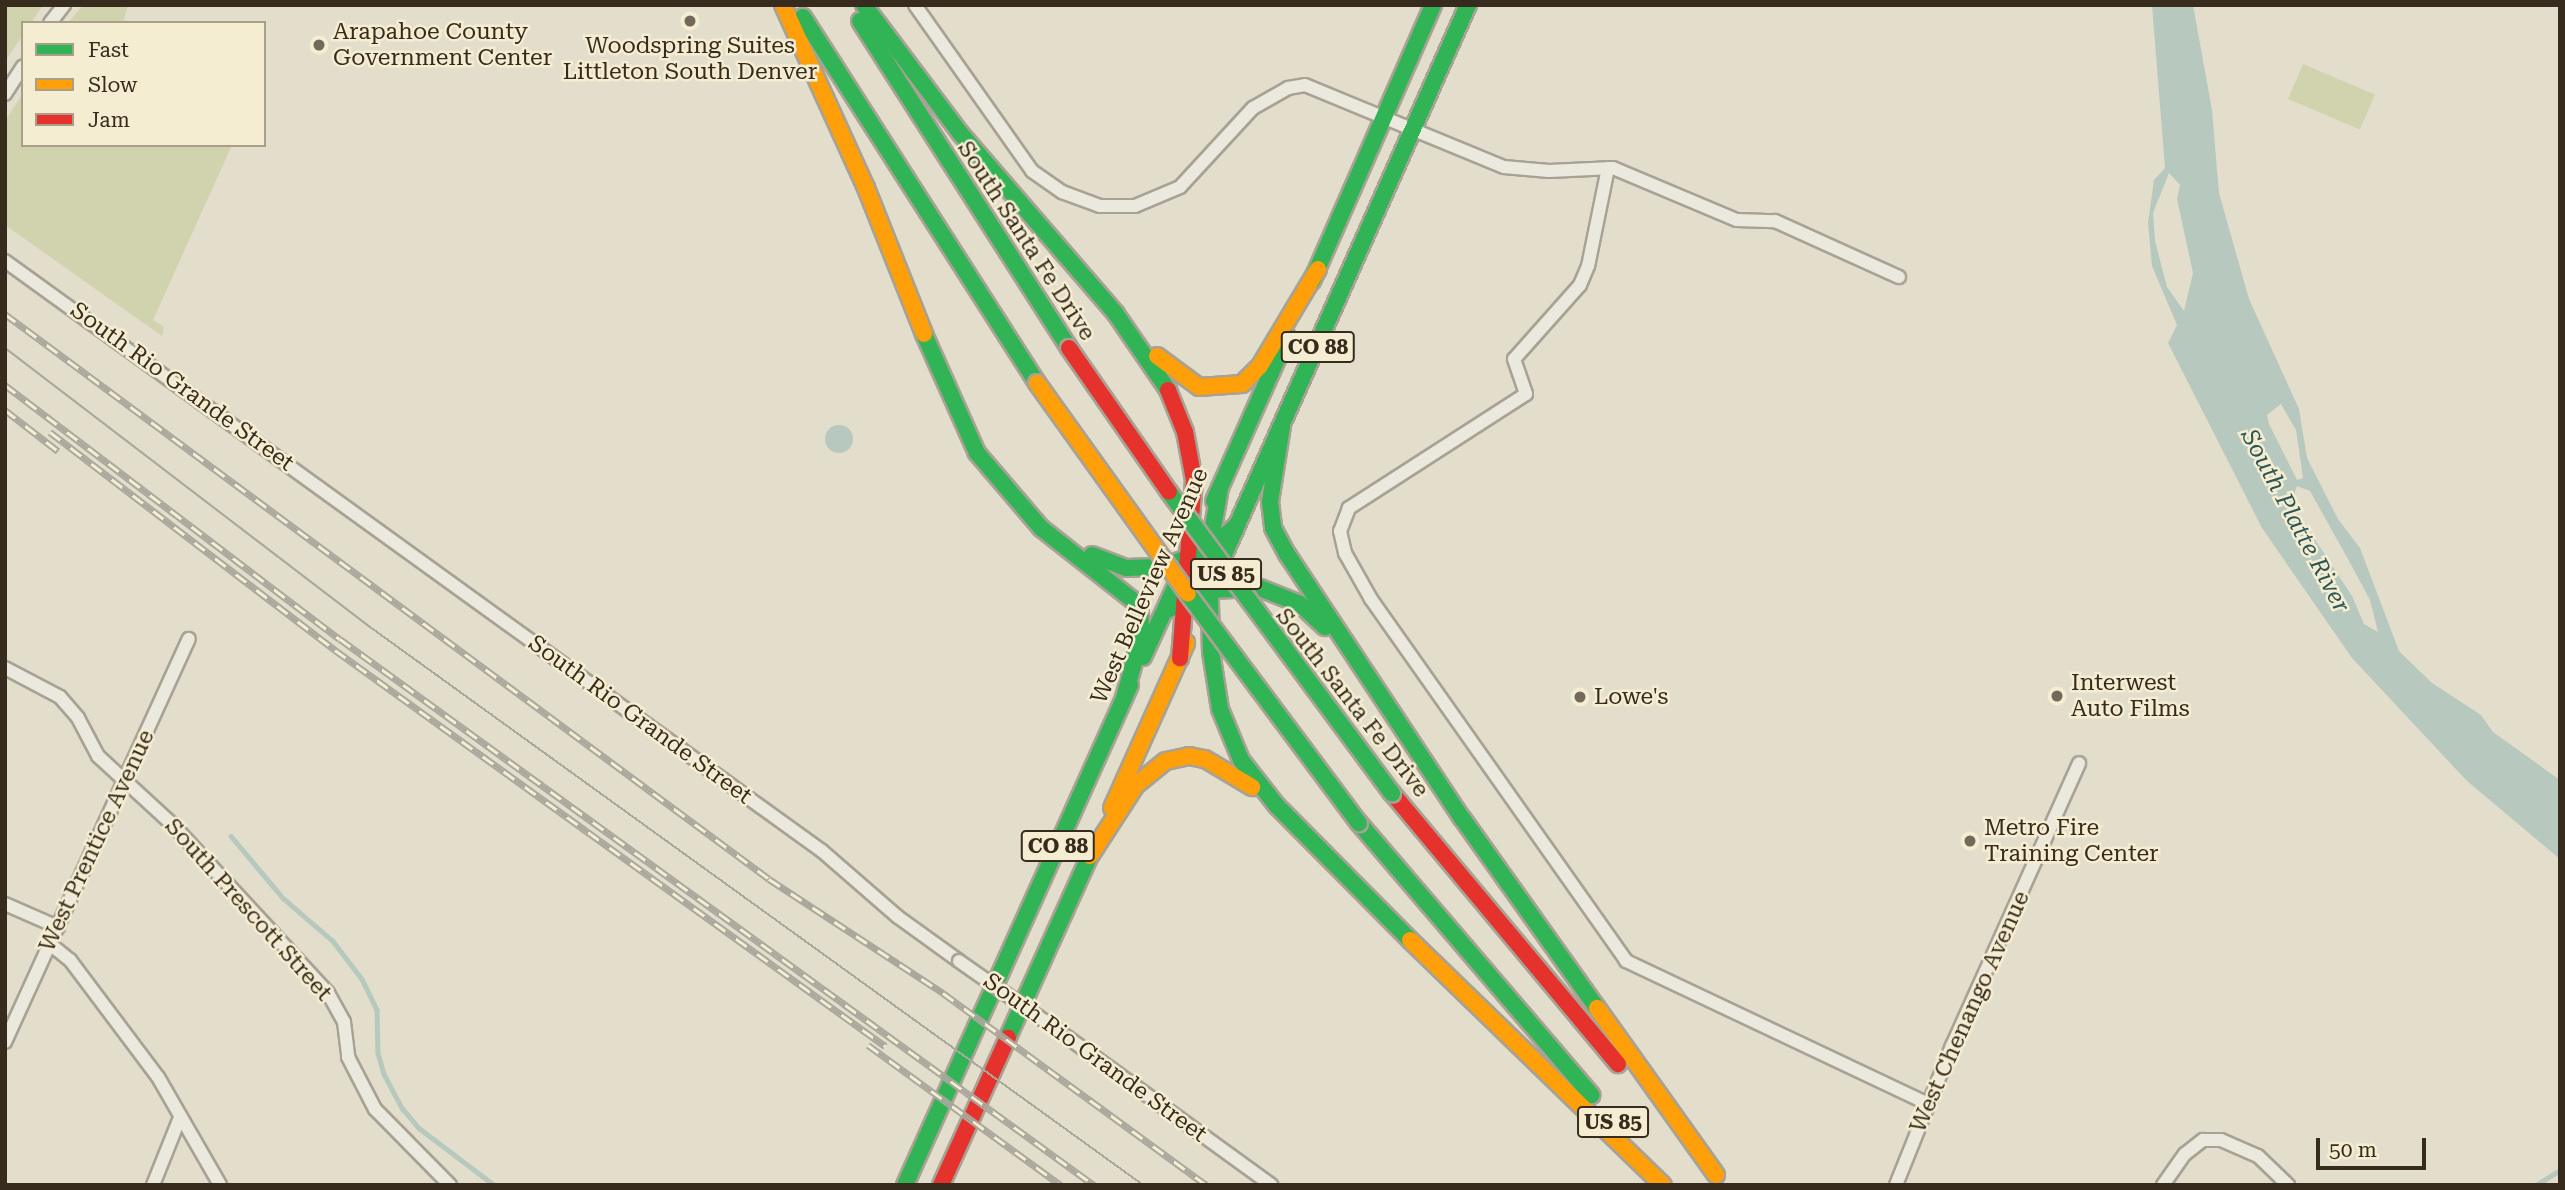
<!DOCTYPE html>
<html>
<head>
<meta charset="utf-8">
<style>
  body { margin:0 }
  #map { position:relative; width:2565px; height:1190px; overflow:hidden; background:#e3ddcb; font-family:"Roboto Serif",serif }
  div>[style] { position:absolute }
  .green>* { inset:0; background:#d0d3ad; transform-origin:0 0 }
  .water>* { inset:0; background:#b7c9be }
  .round { border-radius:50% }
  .stream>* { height:4.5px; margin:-2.25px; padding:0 2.25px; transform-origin:2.25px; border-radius:2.25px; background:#b7c9be }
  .roads { filter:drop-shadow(2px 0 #a8a295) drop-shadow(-2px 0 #a8a295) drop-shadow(0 2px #a8a295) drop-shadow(0 -2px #a8a295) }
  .street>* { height:12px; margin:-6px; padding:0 6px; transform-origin:6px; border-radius:6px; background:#ebe8dd }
  .fast>* { height:16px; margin:-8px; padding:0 8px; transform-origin:8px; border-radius:8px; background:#30b455 }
  .slow>* { height:16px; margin:-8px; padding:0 8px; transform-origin:8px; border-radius:8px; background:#ff9f0a }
  .jam>* { height:16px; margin:-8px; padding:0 8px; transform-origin:8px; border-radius:8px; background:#e5322d }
  .tram>* { height:2px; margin:-1px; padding:0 1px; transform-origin:1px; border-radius:1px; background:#aaa79d }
  .rail>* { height:7px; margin-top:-3.5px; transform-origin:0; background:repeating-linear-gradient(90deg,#f5edd1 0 13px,#aaa79d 0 26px); box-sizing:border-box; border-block:2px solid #aaa79d }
  .bridges { filter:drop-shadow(2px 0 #a8a295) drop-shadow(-2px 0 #a8a295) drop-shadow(0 2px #a8a295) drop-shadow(0 -2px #a8a295) }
  .street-bridge>* { height:12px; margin:-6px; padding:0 6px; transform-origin:6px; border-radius:6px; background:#ebe8dd }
  .fast-bridge>* { height:16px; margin:-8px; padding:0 8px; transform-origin:8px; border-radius:8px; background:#30b455 }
  .slow-bridge>* { height:16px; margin:-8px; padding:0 8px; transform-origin:8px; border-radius:8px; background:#ff9f0a }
  .jam-bridge>* { height:16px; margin:-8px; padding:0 8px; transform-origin:8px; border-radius:8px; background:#e5322d }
  .dots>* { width:19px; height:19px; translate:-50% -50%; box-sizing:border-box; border:4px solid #f5edd1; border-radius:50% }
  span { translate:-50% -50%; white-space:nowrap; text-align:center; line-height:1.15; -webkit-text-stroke:5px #f5edd1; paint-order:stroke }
  .shield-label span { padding:2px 5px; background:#f5edd1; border:2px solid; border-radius:5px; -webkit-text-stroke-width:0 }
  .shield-label { font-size:21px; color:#362b1d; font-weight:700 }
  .poi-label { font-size:23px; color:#362b1d }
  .left { translate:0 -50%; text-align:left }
  .street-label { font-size:23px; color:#362b1d }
  .water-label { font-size:24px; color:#2c5656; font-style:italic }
  .frame { position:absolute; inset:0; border:7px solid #362b1d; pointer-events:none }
  .legend { position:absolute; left:21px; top:21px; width:245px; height:126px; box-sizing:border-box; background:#f5edd1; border:2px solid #a99f89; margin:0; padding:9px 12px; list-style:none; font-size:21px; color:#362b1d }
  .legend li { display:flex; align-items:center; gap:14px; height:35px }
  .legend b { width:35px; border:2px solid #a99f89 }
  .scale { position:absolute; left:2316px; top:1138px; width:110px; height:32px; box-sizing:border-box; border:4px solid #362b1d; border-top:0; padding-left:9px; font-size:21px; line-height:24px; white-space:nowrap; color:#362b1d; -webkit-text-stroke:5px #f5edd1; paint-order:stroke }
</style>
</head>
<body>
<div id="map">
  <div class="green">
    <i style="clip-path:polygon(5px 5px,43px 5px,31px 23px,23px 23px,23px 35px,5px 61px)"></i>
    <i style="clip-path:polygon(83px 5px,128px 5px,123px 23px,68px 23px)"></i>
    <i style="left:2303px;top:64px;width:78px;height:38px;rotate:23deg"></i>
    <i style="clip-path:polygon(23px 93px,23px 145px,232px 145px,153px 320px,164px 327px,162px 336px,5px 225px,5px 121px)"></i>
  </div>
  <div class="water">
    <i style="clip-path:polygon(evenodd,2152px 5px,2193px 5px,2212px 110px,2219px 193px,2249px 299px,2299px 409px,2307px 458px,2338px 519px,2360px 548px,2399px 651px,2432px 683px,2481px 715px,2493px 732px,2560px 780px,2560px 859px,2467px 781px,2352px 658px,2262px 528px,2168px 343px,2177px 325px,2152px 266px,2148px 223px,2154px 180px,2165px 168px,2152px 5px,2169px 173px,2180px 185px,2177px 199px,2193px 273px,2184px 311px,2167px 287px,2155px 241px,2153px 213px,2169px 173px,2152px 5px,2281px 404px,2296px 430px,2303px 478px,2297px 480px,2269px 424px,2267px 415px,2281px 404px,2152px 5px,2297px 486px,2310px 491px,2349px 561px,2370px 600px,2378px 632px,2364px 624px,2352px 596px,2291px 503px,2297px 486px)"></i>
    <i class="round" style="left:825px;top:425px;width:28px;height:28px"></i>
  </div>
  <div class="stream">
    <i style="left:231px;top:836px;width:81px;rotate:50deg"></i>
    <i style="left:283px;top:898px;width:66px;rotate:40.7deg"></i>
    <i style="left:333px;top:941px;width:48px;rotate:52.7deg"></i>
    <i style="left:362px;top:979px;width:34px;rotate:64deg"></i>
    <i style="left:377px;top:1010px;width:43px;rotate:88.7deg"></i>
    <i style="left:378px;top:1053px;width:22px;rotate:74deg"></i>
    <i style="left:384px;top:1074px;width:40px;rotate:62deg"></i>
    <i style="left:403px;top:1109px;width:25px;rotate:50deg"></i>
    <i style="left:419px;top:1128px;width:94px;rotate:37.2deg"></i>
    <i style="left:2536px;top:1185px;width:28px;rotate:-32deg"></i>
  </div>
  <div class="roads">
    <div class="street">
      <i style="left:915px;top:5px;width:203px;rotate:54.8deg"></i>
      <i style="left:1032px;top:171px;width:37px;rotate:35deg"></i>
      <i style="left:1062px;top:192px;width:40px;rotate:20.2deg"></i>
      <i style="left:1100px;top:206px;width:35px"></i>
      <i style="left:1135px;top:206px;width:49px;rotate:-22.9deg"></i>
      <i style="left:1180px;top:187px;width:108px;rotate:-47.3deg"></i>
      <i style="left:1253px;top:108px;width:40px;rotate:-29.7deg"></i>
      <i style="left:1288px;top:88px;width:17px;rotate:-10deg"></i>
      <i style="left:1305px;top:85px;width:215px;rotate:22.4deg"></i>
      <i style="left:1504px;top:167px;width:45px;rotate:5.1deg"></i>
      <i style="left:1549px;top:171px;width:64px;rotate:-2.7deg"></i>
      <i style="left:1613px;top:168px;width:134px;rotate:22.8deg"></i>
      <i style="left:1737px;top:220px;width:38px;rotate:2deg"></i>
      <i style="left:1775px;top:221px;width:136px;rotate:24.3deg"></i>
      <i style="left:50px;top:23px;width:23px;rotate:-52deg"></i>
      <i style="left:5px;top:94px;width:33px;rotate:-57deg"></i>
      <i style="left:1608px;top:168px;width:100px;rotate:101.5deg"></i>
      <i style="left:1588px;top:266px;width:21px;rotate:113deg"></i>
      <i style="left:1580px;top:285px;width:99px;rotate:131.7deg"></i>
      <i style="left:1514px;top:359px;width:37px;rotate:71deg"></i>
      <i style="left:1526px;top:394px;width:211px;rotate:147.2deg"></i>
      <i style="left:1349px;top:508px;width:25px;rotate:111deg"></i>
      <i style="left:1340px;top:531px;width:23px;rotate:77deg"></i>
      <i style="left:1345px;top:553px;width:53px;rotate:60.5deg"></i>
      <i style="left:1371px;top:599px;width:443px;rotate:54.8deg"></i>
      <i style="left:1626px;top:961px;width:334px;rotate:25.3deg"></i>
      <i style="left:5px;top:261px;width:1008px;rotate:35.84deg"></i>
      <i style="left:822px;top:851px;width:101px;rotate:41deg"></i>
      <i style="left:898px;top:917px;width:75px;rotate:35.8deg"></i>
      <i style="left:5px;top:668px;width:62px;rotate:27.8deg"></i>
      <i style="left:60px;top:697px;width:28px;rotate:49deg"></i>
      <i style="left:78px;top:718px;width:43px;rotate:62.2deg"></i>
      <i style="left:98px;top:756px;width:103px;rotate:42.6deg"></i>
      <i style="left:174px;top:826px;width:227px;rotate:47.3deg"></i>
      <i style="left:328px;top:993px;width:33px;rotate:61deg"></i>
      <i style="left:344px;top:1022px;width:35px;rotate:83deg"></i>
      <i style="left:348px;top:1057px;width:59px;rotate:62.6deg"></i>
      <i style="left:375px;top:1109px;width:107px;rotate:45.4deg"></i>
      <i style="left:5px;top:904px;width:58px;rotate:23.5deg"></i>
      <i style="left:50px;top:944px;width:26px;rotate:39deg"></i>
      <i style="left:70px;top:960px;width:146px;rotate:53.1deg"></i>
      <i style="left:158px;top:1077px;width:125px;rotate:60.1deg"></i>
      <i style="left:1060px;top:1032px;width:261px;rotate:35.9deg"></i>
      <i style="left:5px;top:1042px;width:443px;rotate:-65.5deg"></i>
      <i style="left:153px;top:1185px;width:70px;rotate:-68.2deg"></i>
      <i style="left:1896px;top:1185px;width:150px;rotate:-68.1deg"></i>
      <i style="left:1952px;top:1046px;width:310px;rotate:-65.8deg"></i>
      <i style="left:2163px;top:1185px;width:38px;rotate:-55deg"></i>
      <i style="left:2185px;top:1154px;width:23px;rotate:-38deg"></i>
      <i style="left:2203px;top:1140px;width:18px"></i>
      <i style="left:2221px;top:1140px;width:40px;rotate:23.4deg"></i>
      <i style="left:2258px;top:1156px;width:42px;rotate:44deg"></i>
    </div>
    <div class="fast">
      <i style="left:864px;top:5px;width:160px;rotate:53.1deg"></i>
      <i style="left:960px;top:133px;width:239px;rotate:49.2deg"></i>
      <i style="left:1116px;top:314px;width:92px;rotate:55.6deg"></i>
      <i style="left:803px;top:17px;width:434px;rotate:57.4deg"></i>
      <i style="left:860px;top:21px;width:388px;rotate:57.4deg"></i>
      <i style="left:1312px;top:281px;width:301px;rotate:-66.3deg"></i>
      <i style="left:924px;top:334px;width:130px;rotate:66deg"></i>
      <i style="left:977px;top:453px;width:99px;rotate:49.5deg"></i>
      <i style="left:1041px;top:528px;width:125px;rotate:38.2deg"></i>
      <i style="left:1139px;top:605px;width:29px;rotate:84deg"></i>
      <i style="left:1142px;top:634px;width:66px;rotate:105.7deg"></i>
      <i style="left:1282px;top:426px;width:77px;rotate:99deg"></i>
      <i style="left:1270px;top:502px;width:26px;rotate:83deg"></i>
      <i style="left:1273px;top:528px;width:30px;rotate:62deg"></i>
      <i style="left:1287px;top:554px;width:317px;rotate:56.5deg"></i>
      <i style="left:1462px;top:818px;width:233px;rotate:54.6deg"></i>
      <i style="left:1220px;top:488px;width:63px;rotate:100.1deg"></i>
      <i style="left:1209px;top:550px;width:102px;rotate:88.9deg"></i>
      <i style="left:1211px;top:652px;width:58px;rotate:81deg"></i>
      <i style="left:1220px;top:709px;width:55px;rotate:67.6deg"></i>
      <i style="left:1241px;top:760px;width:58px;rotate:52deg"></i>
      <i style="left:1277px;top:806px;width:189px;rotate:45.2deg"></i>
      <i style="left:1214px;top:501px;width:180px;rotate:-66deg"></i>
      <i style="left:1092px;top:555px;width:36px;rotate:21deg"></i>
      <i style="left:1126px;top:568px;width:37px;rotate:-2deg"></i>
      <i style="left:1163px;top:567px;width:49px;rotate:-20.3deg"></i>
      <i style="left:1209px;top:550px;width:38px;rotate:-42deg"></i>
      <i style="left:1214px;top:577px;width:626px;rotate:-66.06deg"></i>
      <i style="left:1165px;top:611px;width:48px;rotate:-26deg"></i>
      <i style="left:1208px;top:590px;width:52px;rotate:-2.2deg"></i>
      <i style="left:1260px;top:588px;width:43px;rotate:21.8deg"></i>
      <i style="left:1300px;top:604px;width:34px;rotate:43deg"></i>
      <i style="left:1143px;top:657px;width:96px;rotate:-65.3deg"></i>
      <i style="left:1359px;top:823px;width:358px;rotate:49.5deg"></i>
      <i style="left:1008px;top:1037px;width:212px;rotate:-65.7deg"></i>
      <i style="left:905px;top:1185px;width:548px;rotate:-65.77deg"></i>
    </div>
    <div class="slow">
      <i style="left:783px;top:5px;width:201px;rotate:65.6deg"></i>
      <i style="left:866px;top:188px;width:157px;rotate:68.3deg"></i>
      <i style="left:1157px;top:356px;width:52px;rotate:36.4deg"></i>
      <i style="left:1199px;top:387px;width:43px;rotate:-4deg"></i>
      <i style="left:1242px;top:384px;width:25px;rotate:-45deg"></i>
      <i style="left:1260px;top:366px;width:113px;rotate:-59.1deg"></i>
      <i style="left:1112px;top:808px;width:181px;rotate:-65.8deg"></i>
      <i style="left:1090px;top:856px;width:85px;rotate:-57.1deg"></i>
      <i style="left:1136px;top:785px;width:38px;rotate:-39deg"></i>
      <i style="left:1166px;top:761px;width:24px;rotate:-12deg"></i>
      <i style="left:1189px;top:756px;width:16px;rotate:11deg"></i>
      <i style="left:1205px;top:759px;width:55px;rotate:30.8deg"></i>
      <i style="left:1410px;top:940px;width:352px;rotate:44.1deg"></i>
      <i style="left:1597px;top:1008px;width:205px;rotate:54.5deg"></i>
    </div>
    <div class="jam">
      <i style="left:1168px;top:390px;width:45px;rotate:68deg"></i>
      <i style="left:1185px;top:432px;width:49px;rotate:79.4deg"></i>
      <i style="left:1194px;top:480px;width:179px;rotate:94.5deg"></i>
      <i style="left:1392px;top:793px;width:353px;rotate:50.2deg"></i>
      <i style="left:941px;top:1185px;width:162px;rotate:-65.6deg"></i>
    </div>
  </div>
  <div class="tram">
    <i style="left:5px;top:348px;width:459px;rotate:37.4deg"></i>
    <i style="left:370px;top:627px;width:953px;rotate:35.82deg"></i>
  </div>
  <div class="rail">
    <i style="left:5px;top:314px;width:950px;rotate:36.48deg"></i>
    <i style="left:769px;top:879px;width:208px;rotate:33.2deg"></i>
    <i style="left:943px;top:993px;width:326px;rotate:36.1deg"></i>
    <i style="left:5px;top:385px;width:420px;rotate:37.2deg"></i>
    <i style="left:340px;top:639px;width:931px;rotate:35.91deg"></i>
    <i style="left:5px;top:410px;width:67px;rotate:37.7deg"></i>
    <i style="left:50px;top:432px;width:359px;rotate:37.4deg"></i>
    <i style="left:335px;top:650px;width:678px;rotate:35.75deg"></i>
    <i style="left:868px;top:1045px;width:238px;rotate:36deg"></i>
  </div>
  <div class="bridges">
    <div class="street-bridge">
      <i style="left:959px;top:961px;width:123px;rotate:35.1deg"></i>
    </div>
    <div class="fast-bridge">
      <i style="left:1169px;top:492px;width:375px;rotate:53.5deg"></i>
      <i style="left:1188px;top:594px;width:286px;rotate:53.3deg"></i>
    </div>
    <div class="slow-bridge">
      <i style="left:1037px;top:383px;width:259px;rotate:54.4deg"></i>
    </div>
    <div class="jam-bridge">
      <i style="left:1069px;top:348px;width:175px;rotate:55.2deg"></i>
    </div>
  </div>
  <div class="dots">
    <i style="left:690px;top:21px;background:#73695a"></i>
    <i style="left:319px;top:45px;background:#73695a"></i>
    <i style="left:2057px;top:696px;background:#73695a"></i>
    <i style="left:1580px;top:697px;background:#73695a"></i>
    <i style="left:1970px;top:841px;background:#73695a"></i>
  </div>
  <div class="shield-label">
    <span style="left:1318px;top:347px">CO 88</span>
    <span style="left:1226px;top:574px">US 85</span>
    <span style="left:1058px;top:846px">CO 88</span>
    <span style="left:1613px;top:1122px">US 85</span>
  </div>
  <div class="poi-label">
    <span class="left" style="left:333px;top:45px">Arapahoe County<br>Government Center</span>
    <span style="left:690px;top:59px">Woodspring Suites<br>Littleton South Denver</span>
    <span class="left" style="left:2071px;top:696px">Interwest<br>Auto Films</span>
    <span class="left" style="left:1594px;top:697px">Lowe's</span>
    <span class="left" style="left:1984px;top:841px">Metro Fire<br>Training Center</span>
  </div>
  <div class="street-label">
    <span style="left:1026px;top:241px;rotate:57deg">South Santa Fe Drive</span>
    <span style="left:182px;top:387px;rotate:36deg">South Rio Grande Street</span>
    <span style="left:1150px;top:586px;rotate:-66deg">West Belleview Avenue</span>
    <span style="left:1352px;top:703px;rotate:52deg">South Santa Fe Drive</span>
    <span style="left:640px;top:720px;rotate:36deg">South Rio Grande Street</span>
    <span style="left:97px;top:841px;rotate:-65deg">West Prentice Avenue</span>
    <span style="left:248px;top:910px;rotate:48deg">South Prescott Street</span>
    <span style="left:1970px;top:1012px;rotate:-66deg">West Chenango Avenue</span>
    <span style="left:1095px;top:1058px;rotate:36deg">South Rio Grande Street</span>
  </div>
  <div class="water-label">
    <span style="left:2295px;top:521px;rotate:62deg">South Platte River</span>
  </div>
  <div class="frame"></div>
  <ul class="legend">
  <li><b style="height:9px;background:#30b455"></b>Fast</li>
  <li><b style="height:9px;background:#ff9f0a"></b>Slow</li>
  <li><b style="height:9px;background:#e5322d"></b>Jam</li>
  </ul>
  <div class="scale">50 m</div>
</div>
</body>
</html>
